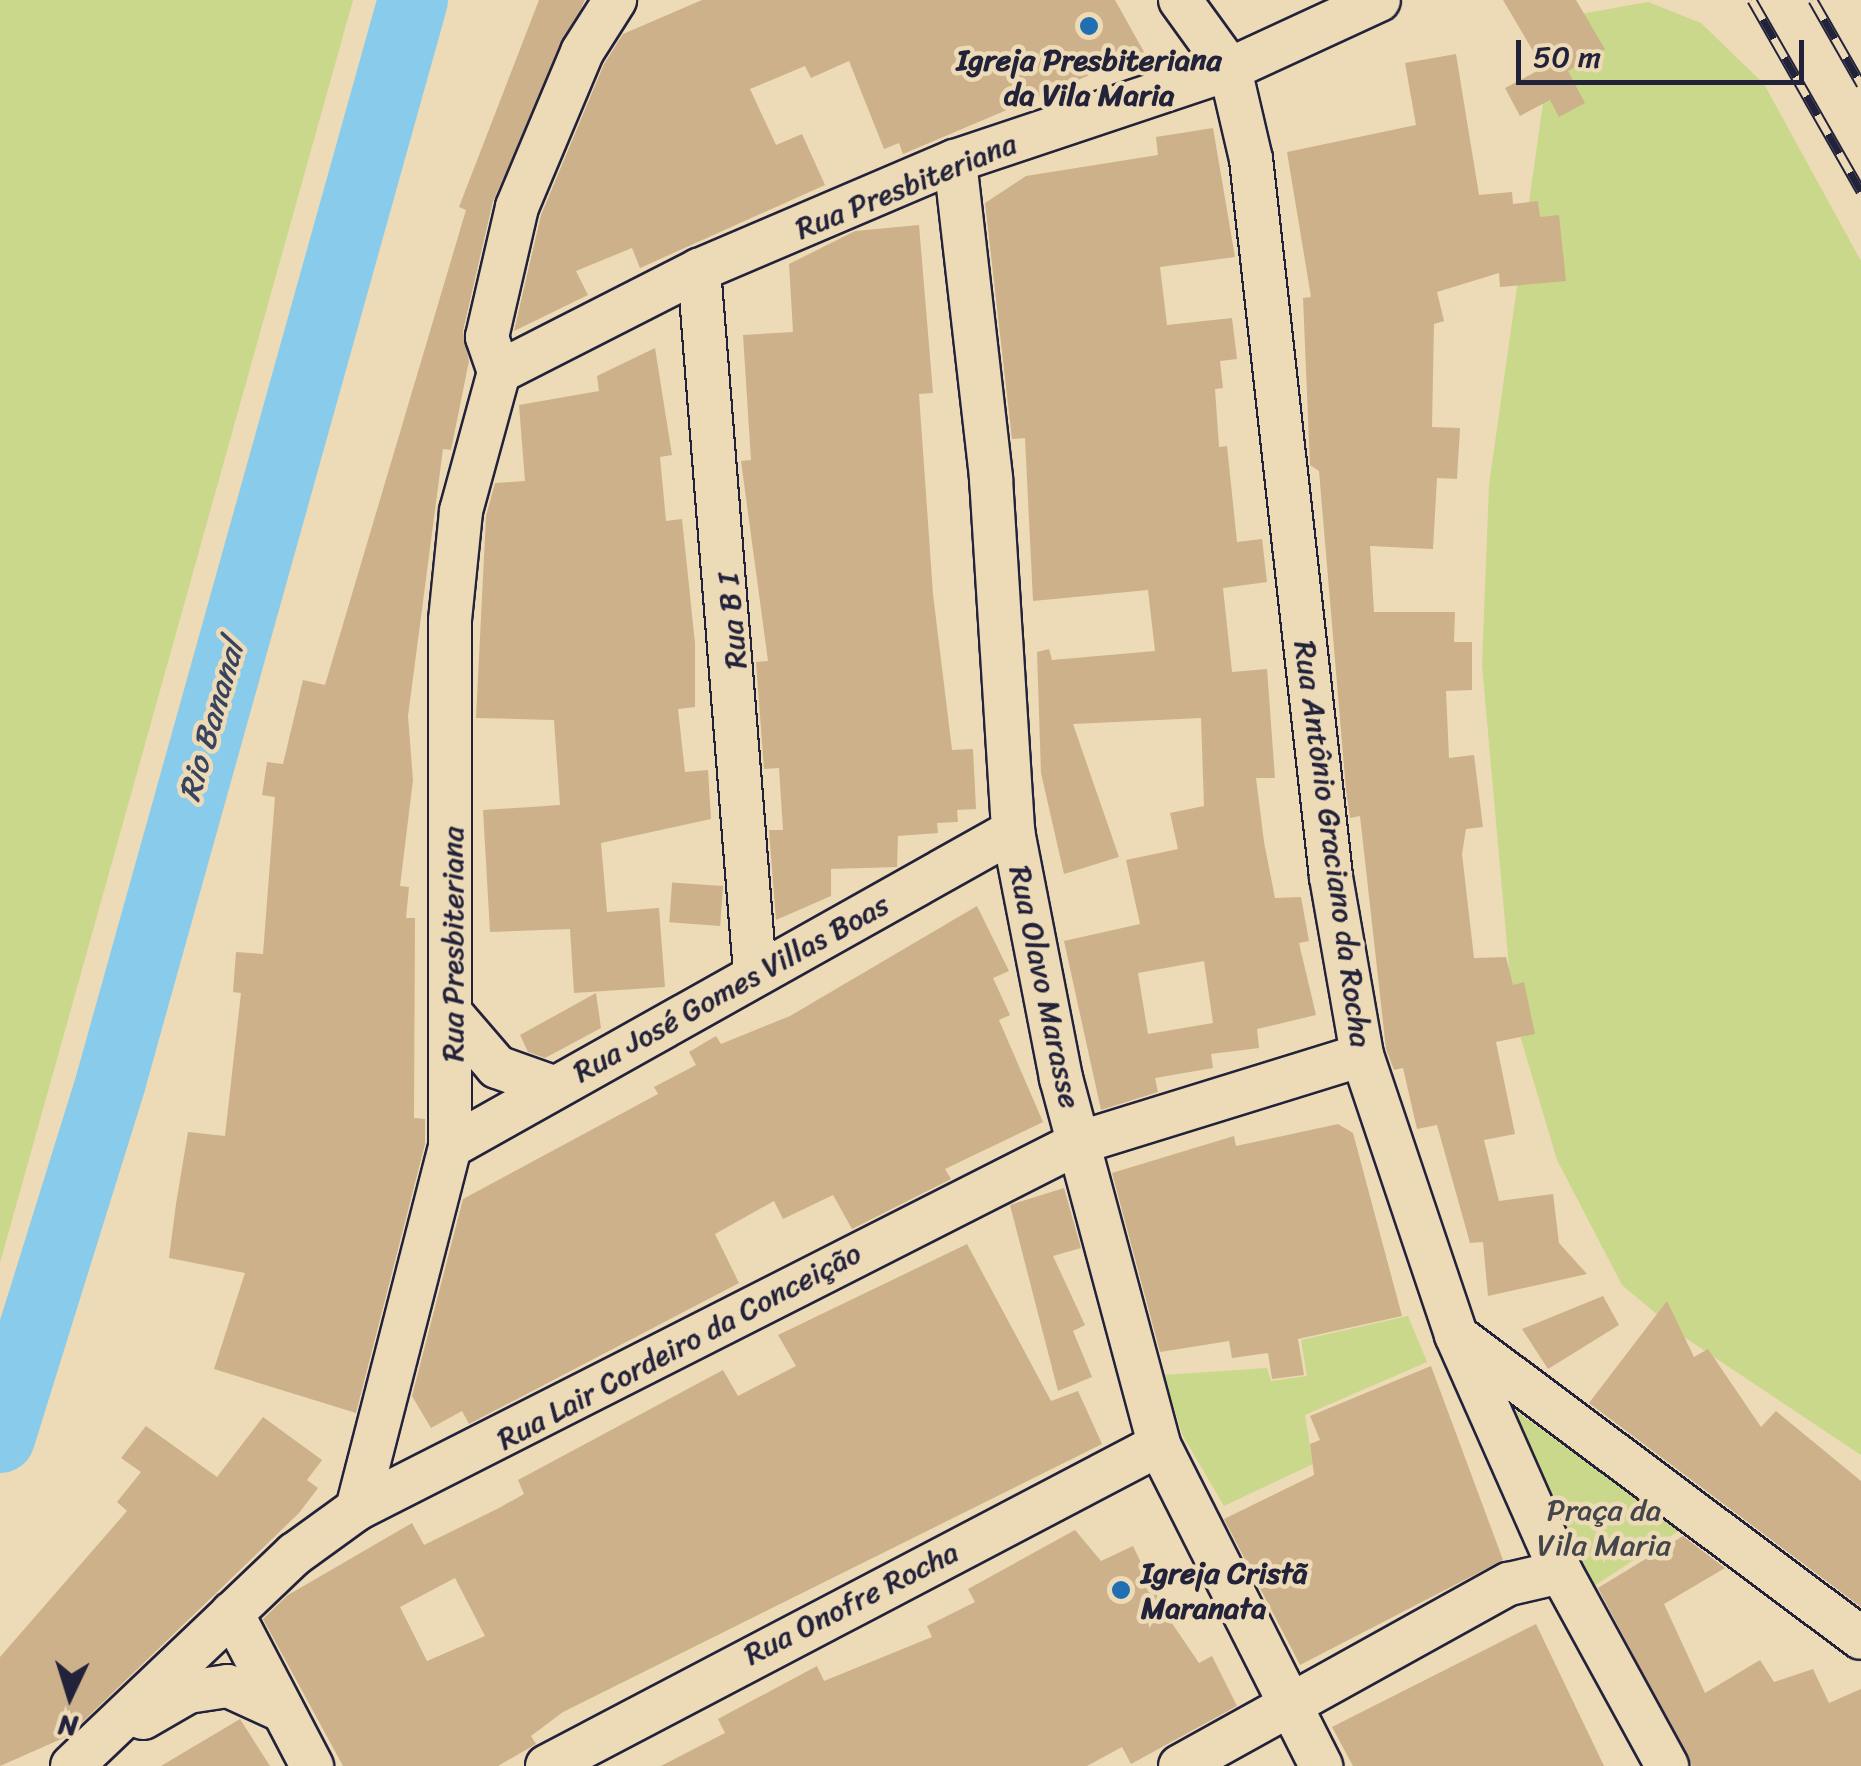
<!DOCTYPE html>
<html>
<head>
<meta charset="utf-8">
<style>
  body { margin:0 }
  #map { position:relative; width:1861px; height:1766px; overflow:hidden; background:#eddab7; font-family:Sriracha,sans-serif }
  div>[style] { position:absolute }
  .green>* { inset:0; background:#cad88b }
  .river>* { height:70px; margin:-35px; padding:0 35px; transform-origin:35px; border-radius:35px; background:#89cbeb }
  .building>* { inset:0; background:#cdb18b; transform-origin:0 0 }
  .roads { filter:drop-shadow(2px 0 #22223b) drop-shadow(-2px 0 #22223b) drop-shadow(0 2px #22223b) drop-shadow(0 -2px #22223b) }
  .minor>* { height:42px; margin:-21px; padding:0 21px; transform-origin:21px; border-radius:21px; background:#eddab7 }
  .rail>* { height:11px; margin-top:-5.5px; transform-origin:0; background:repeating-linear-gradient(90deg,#eddab7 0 22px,#22223b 0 44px); box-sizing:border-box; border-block:2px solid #22223b }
  .dots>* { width:28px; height:28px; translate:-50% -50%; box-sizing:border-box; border:5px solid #eddab7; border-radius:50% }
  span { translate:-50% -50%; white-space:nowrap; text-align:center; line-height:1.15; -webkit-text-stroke:9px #eddab7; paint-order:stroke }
  .poi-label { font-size:30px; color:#22223b; font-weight:700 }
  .left { translate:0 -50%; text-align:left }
  .street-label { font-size:30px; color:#22223b }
  .park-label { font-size:30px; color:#44464b }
  .water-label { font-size:32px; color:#37445e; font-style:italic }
  .north { position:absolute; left:20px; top:1646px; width:100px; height:100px; -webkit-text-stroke:8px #eddab7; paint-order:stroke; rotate:184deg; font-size:28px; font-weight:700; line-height:40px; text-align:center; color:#22223b }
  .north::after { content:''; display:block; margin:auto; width:35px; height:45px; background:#22223b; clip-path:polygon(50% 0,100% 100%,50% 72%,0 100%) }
  .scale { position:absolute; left:1516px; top:40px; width:288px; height:45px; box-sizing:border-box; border:5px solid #22223b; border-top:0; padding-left:12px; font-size:30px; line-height:35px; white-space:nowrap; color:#22223b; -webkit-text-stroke:8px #eddab7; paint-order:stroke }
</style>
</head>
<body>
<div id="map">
  <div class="green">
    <i style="clip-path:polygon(0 0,353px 0,0 1263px)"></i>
    <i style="clip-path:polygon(1648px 2px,1701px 23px,1764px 84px,1861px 261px,1861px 1455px,1684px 1337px,1622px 1285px,1557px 1160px,1513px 1012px,1482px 665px,1489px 485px,1546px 82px,1575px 15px)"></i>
    <i style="clip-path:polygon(1408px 1316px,1427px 1362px,1305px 1415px,1313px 1464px,1224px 1506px,1183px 1436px,1163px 1375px,1267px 1368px,1271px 1381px,1307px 1376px,1301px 1340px)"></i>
    <i style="clip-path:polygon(1501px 1400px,1680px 1530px,1585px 1592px)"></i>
  </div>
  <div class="river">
    <i style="left:0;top:1438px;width:374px;rotate:-72.7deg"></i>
    <i style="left:111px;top:1081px;width:1122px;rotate:-74.39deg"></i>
  </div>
  <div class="building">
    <i style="clip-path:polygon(539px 0,585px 0,493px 201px,463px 331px,469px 361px,451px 450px,443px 449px,408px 716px,413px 780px,400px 886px,409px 887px,406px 918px,415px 918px,414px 1118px,425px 1119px,425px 1144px,356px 1413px,214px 1369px,245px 1273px,169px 1258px,176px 1204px,188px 1132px,225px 1136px,241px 993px,233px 992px,236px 952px,263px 954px,275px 797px,262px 795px,267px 762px,283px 764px,303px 680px,325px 685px,466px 210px,459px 207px)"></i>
    <i style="clip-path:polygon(702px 0,1115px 0,1144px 52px,903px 154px,899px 143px,884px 149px,849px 61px,811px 78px,805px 66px,750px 89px,776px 145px,802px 134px,825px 185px,640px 268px,632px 248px,576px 271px,588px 295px,514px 331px,541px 215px,604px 64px,623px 34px)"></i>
    <i style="clip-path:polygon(1503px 0,1576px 0,1605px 49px,1568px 71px,1585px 103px,1559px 117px,1550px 100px,1520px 116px,1505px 88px,1543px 68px)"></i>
    <i style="clip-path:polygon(1456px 54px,1479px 195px,1512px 192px,1513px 204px,1538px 201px,1540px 217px,1559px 215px,1566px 281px,1500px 287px,1499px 273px,1437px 292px,1444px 321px,1434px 324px,1432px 427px,1460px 428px,1457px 479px,1437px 478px,1433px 549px,1370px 546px,1374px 612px,1455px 612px,1454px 642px,1472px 642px,1472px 690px,1446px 691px,1449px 758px,1474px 755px,1483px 827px,1466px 829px,1462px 854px,1474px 958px,1506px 957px,1513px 985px,1524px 982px,1535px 1034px,1496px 1042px,1515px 1134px,1484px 1140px,1499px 1201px,1553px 1194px,1559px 1243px,1587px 1274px,1488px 1296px,1483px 1242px,1470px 1243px,1437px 1125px,1417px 1129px,1403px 1068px,1394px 1070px,1386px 1049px,1360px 816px,1350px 818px,1346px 790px,1319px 471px,1310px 465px,1303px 298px,1311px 297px,1287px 152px,1416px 125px,1405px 63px)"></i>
    <i style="clip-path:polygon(evenodd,1213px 128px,1235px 257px,1160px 267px,1167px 325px,1232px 318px,1237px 359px,1220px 361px,1223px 388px,1215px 389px,1219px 447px,1227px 446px,1237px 542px,1262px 539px,1267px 582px,1223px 588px,1232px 672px,1267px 669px,1275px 778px,1256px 778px,1264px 842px,1275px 898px,1301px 897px,1309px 941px,1299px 943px,1316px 1015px,1257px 1029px,1259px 1048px,1211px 1054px,1213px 1068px,1155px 1078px,1158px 1092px,1101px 1110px,1064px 941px,1140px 924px,1126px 860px,1178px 849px,1170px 813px,1204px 806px,1201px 718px,1073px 724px,1119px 857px,1064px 874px,1041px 773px,1037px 652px,1049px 649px,1052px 660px,1155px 651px,1148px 590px,1033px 601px,1025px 438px,1012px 439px,985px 203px,1026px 176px,1158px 155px,1156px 137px,1213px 128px,1204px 961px,1213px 1023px,1148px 1034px,1138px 973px,1204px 961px)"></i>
    <i style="clip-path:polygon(919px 225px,933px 393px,919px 394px,933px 594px,952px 750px,973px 749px,976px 809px,957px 810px,958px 822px,937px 823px,938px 833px,898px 836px,897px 867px,831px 869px,831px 896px,776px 920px,769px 830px,783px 830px,779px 768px,764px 769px,756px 662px,768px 661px,741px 461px,751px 460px,743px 335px,793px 332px,789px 264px,855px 231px)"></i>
    <i style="clip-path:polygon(655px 348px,672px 455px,660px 457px,666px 521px,682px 519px,695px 643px,695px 707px,678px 709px,685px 772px,708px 770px,711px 819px,601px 843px,607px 912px,659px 908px,665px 987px,574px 993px,570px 929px,490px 932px,483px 810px,560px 805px,554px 720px,476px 718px,486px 516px,495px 483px,525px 481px,519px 405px,599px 391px,597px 376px)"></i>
    <i style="left:723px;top:886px;width:40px;height:51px;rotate:94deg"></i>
    <i style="clip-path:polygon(977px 906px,1009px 971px,993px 978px,1010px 1015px,999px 1020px,1043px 1122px,945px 1169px,951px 1179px,852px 1229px,833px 1195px,783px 1219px,774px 1201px,715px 1234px,739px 1283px,469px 1424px,462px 1411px,431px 1428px,412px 1396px,463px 1199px,658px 1094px,654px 1087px,696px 1065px,689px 1052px,716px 1036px,721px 1044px,790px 1016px)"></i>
    <i style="clip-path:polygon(596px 993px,601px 1028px,545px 1058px,528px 1052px,520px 1035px)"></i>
    <i style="clip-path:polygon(1338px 1124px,1353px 1133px,1402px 1316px,1298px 1339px,1304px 1375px,1272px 1379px,1268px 1353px,1232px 1358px,1229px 1341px,1160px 1352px,1112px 1173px,1234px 1136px,1236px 1146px)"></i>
    <i style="clip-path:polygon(1064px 1188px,1081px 1248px,1053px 1256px,1085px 1325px,1073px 1331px,1092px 1377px,1058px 1391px,1010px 1205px)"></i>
    <i style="clip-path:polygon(evenodd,967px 1244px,1051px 1401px,1078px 1391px,1102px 1444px,563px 1712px,531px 1736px,536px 1744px,498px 1766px,343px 1766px,263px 1619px,288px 1595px,412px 1523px,424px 1545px,499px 1508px,524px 1494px,518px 1480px,723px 1370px,738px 1396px,796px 1366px,778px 1335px,967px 1244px,455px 1578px,485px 1636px,427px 1661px,400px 1607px,455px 1578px)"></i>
    <i style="clip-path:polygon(1603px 1296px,1619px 1325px,1548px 1369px,1522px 1329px)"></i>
    <i style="clip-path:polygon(1667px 1301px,1694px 1357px,1708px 1349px,1761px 1427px,1776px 1411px,1861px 1481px,1861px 1607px,1589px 1403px)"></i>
    <i style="clip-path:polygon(1431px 1366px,1503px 1560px,1300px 1665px,1224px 1519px,1314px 1475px,1310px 1444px,1320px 1440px,1310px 1416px)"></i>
    <i style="clip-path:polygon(263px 1417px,322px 1460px,307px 1480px,318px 1488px,299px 1513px,68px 1736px,0 1766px,0 1657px,127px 1511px,117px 1502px,141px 1472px,121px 1458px,146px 1426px,217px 1477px)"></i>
    <i style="clip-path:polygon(1075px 1530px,1101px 1561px,1133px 1546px,1167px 1616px,1199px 1663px,1212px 1656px,1237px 1706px,1131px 1764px,1122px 1747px,1087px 1766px,661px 1766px,725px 1733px,718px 1719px,817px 1666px,824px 1681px,932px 1637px,927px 1626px,975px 1602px,968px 1589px)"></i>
    <i style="clip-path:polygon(1683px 1536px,1725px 1568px,1664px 1604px,1705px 1693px,1760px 1660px,1774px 1682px,1813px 1669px,1829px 1703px,1861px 1689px,1861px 1766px,1692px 1766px,1598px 1588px)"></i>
    <i style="clip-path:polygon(1536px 1624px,1604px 1766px,1353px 1766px,1332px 1727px)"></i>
    <i style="clip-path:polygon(240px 1719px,270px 1766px,161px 1766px)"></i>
  </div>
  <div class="roads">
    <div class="minor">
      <i style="left:1180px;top:0;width:85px;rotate:54.1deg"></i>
      <i style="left:1230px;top:69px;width:92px;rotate:76.9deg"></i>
      <i style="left:1251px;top:159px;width:722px;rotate:83.64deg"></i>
      <i style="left:1331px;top:877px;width:181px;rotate:80.1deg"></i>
      <i style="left:1362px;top:1055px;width:295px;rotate:71.4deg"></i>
      <i style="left:1456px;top:1335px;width:259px;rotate:66.1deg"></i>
      <i style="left:1561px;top:1572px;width:221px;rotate:61.3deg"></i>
      <i style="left:955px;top:161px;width:320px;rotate:83.5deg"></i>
      <i style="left:991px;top:479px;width:353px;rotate:86.4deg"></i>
      <i style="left:1013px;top:831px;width:252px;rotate:79deg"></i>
      <i style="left:1061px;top:1078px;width:380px;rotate:75deg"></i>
      <i style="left:1159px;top:1445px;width:360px;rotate:63.2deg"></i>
      <i style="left:699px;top:270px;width:704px;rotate:85.44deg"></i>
      <i style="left:499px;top:372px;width:37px;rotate:-109deg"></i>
      <i style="left:487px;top:337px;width:133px;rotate:-77deg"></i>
      <i style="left:517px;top:207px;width:168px;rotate:-67.2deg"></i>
      <i style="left:582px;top:52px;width:62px;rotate:-57.6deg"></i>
      <i style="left:454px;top:1017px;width:66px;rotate:49.3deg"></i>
      <i style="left:497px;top:1067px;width:59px;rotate:19.7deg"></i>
      <i style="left:450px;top:1147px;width:646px;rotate:-29.3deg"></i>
      <i style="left:1457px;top:1336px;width:504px;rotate:36.78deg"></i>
      <i style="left:357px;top:1509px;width:374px;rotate:-75.6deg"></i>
      <i style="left:450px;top:1147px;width:527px;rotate:-90deg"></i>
      <i style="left:450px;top:620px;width:110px;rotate:-84.2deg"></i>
      <i style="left:461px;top:511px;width:144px;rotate:-74.7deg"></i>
      <i style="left:499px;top:372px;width:225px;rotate:-27deg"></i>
      <i style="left:699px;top:270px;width:278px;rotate:-23.1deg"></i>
      <i style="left:955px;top:161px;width:290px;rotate:-18.5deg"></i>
      <i style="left:1230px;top:69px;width:164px;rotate:-24.8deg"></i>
      <i style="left:232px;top:1613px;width:173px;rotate:62.4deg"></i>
      <i style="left:143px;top:1718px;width:52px;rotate:-30deg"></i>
      <i style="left:188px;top:1692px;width:40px;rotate:-8.5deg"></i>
      <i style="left:228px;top:1686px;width:60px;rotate:24.4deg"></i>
      <i style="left:72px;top:1766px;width:308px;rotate:-43.6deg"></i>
      <i style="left:295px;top:1554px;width:77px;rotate:-36deg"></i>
      <i style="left:357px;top:1509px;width:809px;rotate:-26.91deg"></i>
      <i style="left:1078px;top:1143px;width:297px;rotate:-17.2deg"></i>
      <i style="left:547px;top:1766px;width:691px;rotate:-27.68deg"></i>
      <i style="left:1180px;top:1766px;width:376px;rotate:-29deg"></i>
      <i style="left:1509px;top:1584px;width:53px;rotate:-13deg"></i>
    </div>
  </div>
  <div class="rail">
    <i style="left:1752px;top:0;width:220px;rotate:60.3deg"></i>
    <i style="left:1813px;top:0;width:97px;rotate:60.3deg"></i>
  </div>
  <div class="dots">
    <i style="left:1089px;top:26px;background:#1f6fb2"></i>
    <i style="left:1121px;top:1590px;background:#1f6fb2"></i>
  </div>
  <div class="poi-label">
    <span style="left:1089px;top:77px">Igreja Presbiteriana<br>da Vila Maria</span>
    <span class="left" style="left:1141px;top:1590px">Igreja Cristã<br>Maranata</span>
  </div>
  <div class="street-label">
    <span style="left:906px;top:186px;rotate:-22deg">Rua Presbiteriana</span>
    <span style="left:732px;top:621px;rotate:-95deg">Rua B I</span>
    <span style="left:1333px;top:844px;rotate:82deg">Rua Antônio Graciano da Rocha</span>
    <span style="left:453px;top:944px;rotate:-90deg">Rua Presbiteriana</span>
    <span style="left:1045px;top:987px;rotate:78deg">Rua Olavo Marasse</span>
    <span style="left:731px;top:988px;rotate:-29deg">Rua José Gomes Villas Boas</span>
    <span style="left:679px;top:1346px;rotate:-28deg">Rua Lair Cordeiro da Conceição</span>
    <span style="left:851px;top:1603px;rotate:-27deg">Rua Onofre Rocha</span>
  </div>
  <div class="park-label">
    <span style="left:1604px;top:1527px">Praça da<br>Vila Maria</span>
  </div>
  <div class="water-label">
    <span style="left:212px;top:721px;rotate:-74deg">Rio Bananal</span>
  </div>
  <div class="north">N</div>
  <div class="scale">50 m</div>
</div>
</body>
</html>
